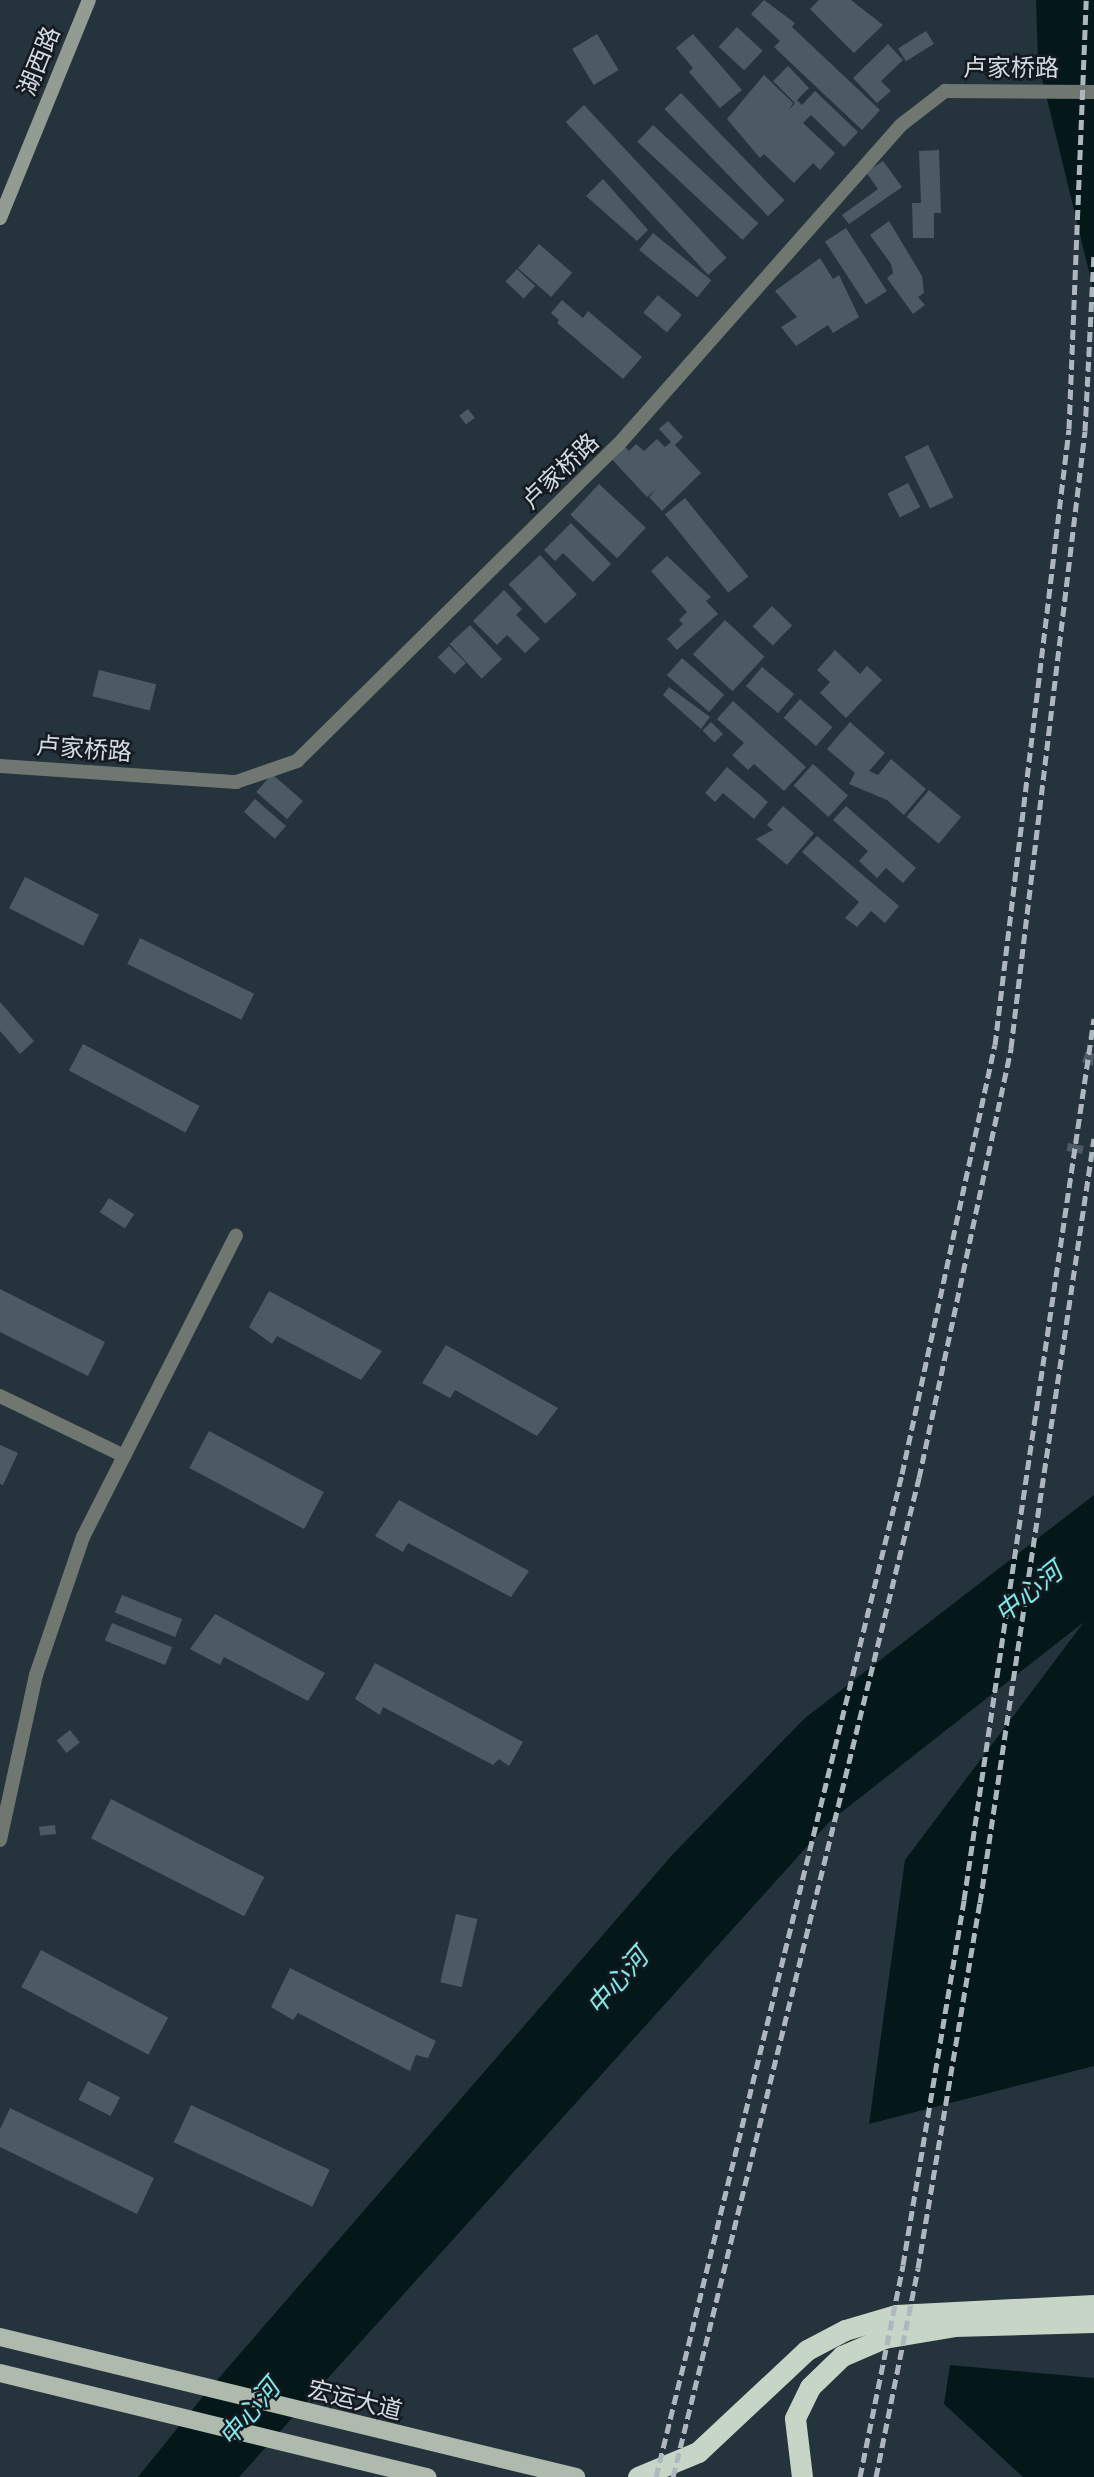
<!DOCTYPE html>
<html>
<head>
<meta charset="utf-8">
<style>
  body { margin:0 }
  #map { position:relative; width:1094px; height:2477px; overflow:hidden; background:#25333d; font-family:Montserrat,"Noto Sans SC",sans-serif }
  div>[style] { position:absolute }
  .water>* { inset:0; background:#041819 }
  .building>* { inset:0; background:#4b5a65; transform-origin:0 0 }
  .street>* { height:14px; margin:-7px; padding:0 7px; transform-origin:7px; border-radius:7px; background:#707670 }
  .secondary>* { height:14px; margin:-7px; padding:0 7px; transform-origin:7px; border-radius:7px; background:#939c93 }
  .primary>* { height:18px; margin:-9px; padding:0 9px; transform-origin:9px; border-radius:9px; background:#aebaad }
  .highway>* { height:21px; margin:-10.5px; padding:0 10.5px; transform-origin:10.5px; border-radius:10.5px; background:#c6d5c6 }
  .rail>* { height:5px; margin-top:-2.5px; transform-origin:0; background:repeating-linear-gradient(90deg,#aeb7bf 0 10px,transparent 0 15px) }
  span { translate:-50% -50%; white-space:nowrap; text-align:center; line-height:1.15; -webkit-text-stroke:5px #141a1f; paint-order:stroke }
  .street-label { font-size:24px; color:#d3dbe2 }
  .water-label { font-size:26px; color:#81e9ea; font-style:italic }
</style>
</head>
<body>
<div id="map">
  <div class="water">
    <i style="clip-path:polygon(1036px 0,1094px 0,1094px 292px,1038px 62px)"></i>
    <i style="clip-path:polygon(1094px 1495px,1094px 2066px,869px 2124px,905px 1860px,1084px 1622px,829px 1822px,239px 2477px,138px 2477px,205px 2394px,673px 1854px,805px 1718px)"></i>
    <i style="clip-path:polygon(950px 2365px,1094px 2378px,1094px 2477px,1023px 2477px,944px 2404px)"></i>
  </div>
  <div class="building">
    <i style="clip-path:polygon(764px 0,795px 23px,792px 27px,880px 110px,862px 130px,774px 47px,780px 41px,751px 14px)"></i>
    <i style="clip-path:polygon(819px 0,851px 0,883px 25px,854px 53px,810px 9px)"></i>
    <i style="left:737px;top:27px;width:35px;height:27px;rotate:43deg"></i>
    <i style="left:926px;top:31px;width:15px;height:33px;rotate:58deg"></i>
    <i style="left:597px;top:34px;width:42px;height:29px;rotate:59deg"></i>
    <i style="clip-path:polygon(693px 34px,742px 90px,720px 108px,689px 72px,693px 68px,676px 48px)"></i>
    <i style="clip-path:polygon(888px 44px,903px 60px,881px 81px,891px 91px,877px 103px,853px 78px)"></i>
    <i style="clip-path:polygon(788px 66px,809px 88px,797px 100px,802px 105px,815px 91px,858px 132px,844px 147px,811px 115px,803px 123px,835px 153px,820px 170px,813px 163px,794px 183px,764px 154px,760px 158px,727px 119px,764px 75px,793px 103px,789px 110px,795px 103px,773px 81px)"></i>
    <i style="left:681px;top:93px;width:149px;height:23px;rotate:46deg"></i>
    <i style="left:584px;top:105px;width:209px;height:25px;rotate:47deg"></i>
    <i style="left:653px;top:125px;width:144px;height:23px;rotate:43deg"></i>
    <i style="clip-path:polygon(939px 150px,941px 213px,934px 213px,934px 238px,913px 238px,912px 203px,921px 203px,919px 151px)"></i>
    <i style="clip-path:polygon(883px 161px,902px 187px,849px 224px,842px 215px,878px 189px,866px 172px)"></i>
    <i style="clip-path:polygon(603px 179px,648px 230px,637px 241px,586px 196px)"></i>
    <i style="clip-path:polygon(889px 221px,922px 276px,924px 293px,918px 297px,925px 305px,913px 314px,887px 278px,893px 273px,891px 264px,870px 235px)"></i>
    <i style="left:846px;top:228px;width:75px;height:25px;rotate:57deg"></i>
    <i style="left:653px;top:233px;width:75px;height:22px;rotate:39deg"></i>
    <i style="left:539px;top:244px;width:44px;height:32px;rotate:41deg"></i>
    <i style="clip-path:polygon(820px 258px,833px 279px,839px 275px,859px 317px,833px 333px,828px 325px,796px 346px,781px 327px,797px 317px,775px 291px)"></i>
    <i style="left:517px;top:269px;width:25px;height:17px;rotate:43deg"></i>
    <i style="left:658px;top:295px;width:31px;height:23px;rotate:40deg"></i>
    <i style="clip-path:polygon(562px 300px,583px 318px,588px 311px,642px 357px,623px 379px,557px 323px,559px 320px,551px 313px)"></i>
    <i style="left:468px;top:409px;width:11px;height:11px;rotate:52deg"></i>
    <i style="clip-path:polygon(668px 421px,683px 437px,675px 445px,701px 473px,662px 511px,649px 497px,656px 489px,647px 497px,607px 454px,620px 441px,629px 451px,636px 444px,644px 451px,657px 439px,665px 447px,671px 442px,659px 429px)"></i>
    <i style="left:928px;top:445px;width:58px;height:26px;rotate:64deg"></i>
    <i style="left:908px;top:483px;width:27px;height:23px;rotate:63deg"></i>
    <i style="left:599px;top:484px;width:64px;height:42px;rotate:43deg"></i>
    <i style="left:685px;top:498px;width:101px;height:26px;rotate:51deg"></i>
    <i style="clip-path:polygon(571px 523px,611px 564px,593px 582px,563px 553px,555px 561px,544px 550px)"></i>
    <i style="left:540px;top:555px;width:54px;height:43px;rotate:47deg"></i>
    <i style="clip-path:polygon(667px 556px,711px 597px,706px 601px,718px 614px,677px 650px,667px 639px,683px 624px,679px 620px,687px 612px,651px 571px)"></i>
    <i style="clip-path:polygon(504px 590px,522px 609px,516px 615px,540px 639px,525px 653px,507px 635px,497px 645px,473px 621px)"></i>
    <i style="left:772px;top:606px;width:28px;height:28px;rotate:44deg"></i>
    <i style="left:725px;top:620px;width:54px;height:47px;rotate:43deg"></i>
    <i style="left:470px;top:625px;width:47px;height:28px;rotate:47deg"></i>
    <i style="left:449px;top:646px;width:24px;height:16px;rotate:45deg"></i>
    <i style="clip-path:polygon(835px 650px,860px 674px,867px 666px,882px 680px,846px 718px,820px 693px,830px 682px,817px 670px)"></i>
    <i style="left:682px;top:658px;width:56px;height:23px;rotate:41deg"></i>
    <i style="left:762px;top:667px;width:42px;height:25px;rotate:40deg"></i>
    <i style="left:99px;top:670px;width:59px;height:27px;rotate:14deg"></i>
    <i style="clip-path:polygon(669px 687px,710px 717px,701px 729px,663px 695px)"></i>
    <i style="left:800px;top:699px;width:43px;height:25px;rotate:41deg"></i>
    <i style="clip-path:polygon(733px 701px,806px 767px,784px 791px,754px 764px,748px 770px,732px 755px,744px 743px,717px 719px)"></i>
    <i style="left:711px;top:722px;width:17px;height:12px;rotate:45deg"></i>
    <i style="clip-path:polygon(850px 722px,885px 753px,869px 771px,878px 775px,891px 759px,926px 789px,904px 815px,887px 800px,849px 784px,855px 773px,827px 749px)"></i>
    <i style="left:813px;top:764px;width:47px;height:29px;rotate:42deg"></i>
    <i style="clip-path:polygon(727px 767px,768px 802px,754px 819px,723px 793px,715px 802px,705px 793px)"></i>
    <i style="left:272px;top:774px;width:41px;height:24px;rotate:41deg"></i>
    <i style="left:929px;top:790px;width:42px;height:35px;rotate:40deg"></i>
    <i style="left:255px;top:799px;width:41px;height:17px;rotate:41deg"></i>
    <i style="clip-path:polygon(783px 806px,814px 833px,787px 865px,756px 839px,773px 830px,767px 825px)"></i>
    <i style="clip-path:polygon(846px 806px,916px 868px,903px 883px,886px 868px,877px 878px,859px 861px,868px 851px,833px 820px)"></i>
    <i style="clip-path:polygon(817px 836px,899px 906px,885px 923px,871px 911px,857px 927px,845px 918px,859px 902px,802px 852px)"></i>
    <i style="left:25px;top:877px;width:83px;height:35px;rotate:27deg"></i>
    <i style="left:140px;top:938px;width:127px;height:29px;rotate:26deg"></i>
    <i style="clip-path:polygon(0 1002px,34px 1041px,20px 1054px,0 1031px)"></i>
    <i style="left:83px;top:1044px;width:132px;height:30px;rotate:28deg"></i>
    <i style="clip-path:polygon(1086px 1051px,1094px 1054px,1093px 1066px,1082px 1062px)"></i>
    <i style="left:1068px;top:1143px;width:16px;height:8px;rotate:11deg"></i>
    <i style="left:109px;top:1198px;width:30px;height:17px;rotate:33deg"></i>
    <i style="clip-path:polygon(0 1289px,105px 1342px,88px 1376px,0 1332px)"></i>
    <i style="clip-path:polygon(269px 1291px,382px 1351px,361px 1380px,277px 1336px,272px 1344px,249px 1327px)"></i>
    <i style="clip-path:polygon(446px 1345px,558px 1408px,537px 1436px,455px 1390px,450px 1398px,422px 1383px)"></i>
    <i style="left:209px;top:1431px;width:130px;height:42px;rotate:28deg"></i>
    <i style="clip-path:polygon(0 1445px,18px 1453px,3px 1485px,0 1484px)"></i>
    <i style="clip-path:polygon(399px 1500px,529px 1571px,511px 1597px,408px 1543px,403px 1552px,375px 1536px)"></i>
    <i style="left:122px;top:1595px;width:65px;height:19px;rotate:22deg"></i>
    <i style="clip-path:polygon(215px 1614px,325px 1673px,308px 1701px,224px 1657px,220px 1665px,190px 1649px)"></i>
    <i style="left:112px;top:1623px;width:65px;height:19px;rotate:22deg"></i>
    <i style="clip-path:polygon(375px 1663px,523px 1742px,509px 1766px,499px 1759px,493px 1765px,383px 1707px,380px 1715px,355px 1699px)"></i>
    <i style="left:70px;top:1730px;width:16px;height:17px;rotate:52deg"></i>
    <i style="left:111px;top:1799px;width:172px;height:44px;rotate:27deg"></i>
    <i style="left:55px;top:1825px;width:9px;height:16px;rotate:84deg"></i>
    <i style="left:456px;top:1914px;width:22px;height:70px;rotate:13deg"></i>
    <i style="left:41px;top:1950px;width:144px;height:42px;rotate:28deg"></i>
    <i style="clip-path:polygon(290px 1968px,436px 2041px,428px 2058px,416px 2055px,410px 2071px,298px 2013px,293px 2020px,271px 2007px)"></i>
    <i style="left:88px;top:2081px;width:36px;height:21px;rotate:27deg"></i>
    <i style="left:191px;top:2105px;width:153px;height:41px;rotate:25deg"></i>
    <i style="clip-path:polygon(10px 2108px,154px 2178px,137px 2214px,0 2147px,0 2129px)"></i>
  </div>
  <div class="street">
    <i style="left:0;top:766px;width:237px;rotate:3.9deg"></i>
    <i style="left:236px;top:782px;width:65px;rotate:-19deg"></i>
    <i style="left:297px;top:761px;width:450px;rotate:-44.6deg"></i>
    <i style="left:618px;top:445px;width:427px;rotate:-48.5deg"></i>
    <i style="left:901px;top:125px;width:56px;rotate:-37.7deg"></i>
    <i style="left:945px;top:91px;width:149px;rotate:0.4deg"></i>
    <i style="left:0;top:1396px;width:138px;rotate:25.8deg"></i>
    <i style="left:0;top:1840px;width:169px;rotate:-77.7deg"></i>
    <i style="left:36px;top:1675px;width:146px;rotate:-71.2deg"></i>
    <i style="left:83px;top:1537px;width:338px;rotate:-63.1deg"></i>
  </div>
  <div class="secondary">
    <i style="left:0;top:218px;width:235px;rotate:-67.8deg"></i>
  </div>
  <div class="primary">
    <i style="left:0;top:2337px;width:593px;rotate:13.66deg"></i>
    <i style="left:0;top:2373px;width:440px;rotate:13.7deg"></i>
  </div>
  <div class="highway">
    <i style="left:638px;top:2477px;width:65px;rotate:-22.6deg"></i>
    <i style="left:698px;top:2452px;width:149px;rotate:-43.1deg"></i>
    <i style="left:807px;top:2350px;width:43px;rotate:-27.8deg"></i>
    <i style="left:845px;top:2330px;width:53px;rotate:-16.4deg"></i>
    <i style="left:896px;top:2315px;width:198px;rotate:-2.9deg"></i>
    <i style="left:802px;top:2477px;width:59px;rotate:-96.8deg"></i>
    <i style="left:795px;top:2418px;width:34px;rotate:-64deg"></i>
    <i style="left:810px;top:2387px;width:45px;rotate:-44.1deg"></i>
    <i style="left:842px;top:2356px;width:46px;rotate:-23.2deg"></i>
    <i style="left:884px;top:2338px;width:71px;rotate:-9.7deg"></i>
    <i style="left:954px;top:2326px;width:140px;rotate:-1.6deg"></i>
  </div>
  <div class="rail">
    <i style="left:656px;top:2477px;width:1033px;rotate:-76.22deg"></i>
    <i style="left:902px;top:1474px;width:439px;rotate:-77.8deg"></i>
    <i style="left:995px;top:1045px;width:620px;rotate:-83.15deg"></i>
    <i style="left:1069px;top:429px;width:429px;rotate:-87.7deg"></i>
    <i style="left:673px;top:2477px;width:1029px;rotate:-76.17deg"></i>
    <i style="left:919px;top:1478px;width:440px;rotate:-77.9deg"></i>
    <i style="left:1011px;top:1048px;width:621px;rotate:-83.16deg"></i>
    <i style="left:1085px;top:431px;width:176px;rotate:-87.1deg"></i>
    <i style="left:860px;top:2477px;width:216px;rotate:-78.5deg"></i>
    <i style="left:903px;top:2265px;width:370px;rotate:-80.5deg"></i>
    <i style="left:964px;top:1900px;width:891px;rotate:-81.61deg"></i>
    <i style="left:876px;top:2477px;width:213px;rotate:-78.6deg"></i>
    <i style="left:918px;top:2268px;width:370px;rotate:-80.4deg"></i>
    <i style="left:980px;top:1903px;width:773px;rotate:-81.52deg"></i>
  </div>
  <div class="street-label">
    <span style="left:39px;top:61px;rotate:-68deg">湖西路</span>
    <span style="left:1011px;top:68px">卢家桥路</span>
    <span style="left:560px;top:471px;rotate:-44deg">卢家桥路</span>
    <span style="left:84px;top:749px;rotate:4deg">卢家桥路</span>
    <span style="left:355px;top:2400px;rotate:14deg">宏运大道</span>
  </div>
  <div class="water-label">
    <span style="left:1029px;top:1593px;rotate:-39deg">中心河</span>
    <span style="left:618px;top:1982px;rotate:-49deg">中心河</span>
    <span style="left:250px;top:2413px;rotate:-50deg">中心河</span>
  </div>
</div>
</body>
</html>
